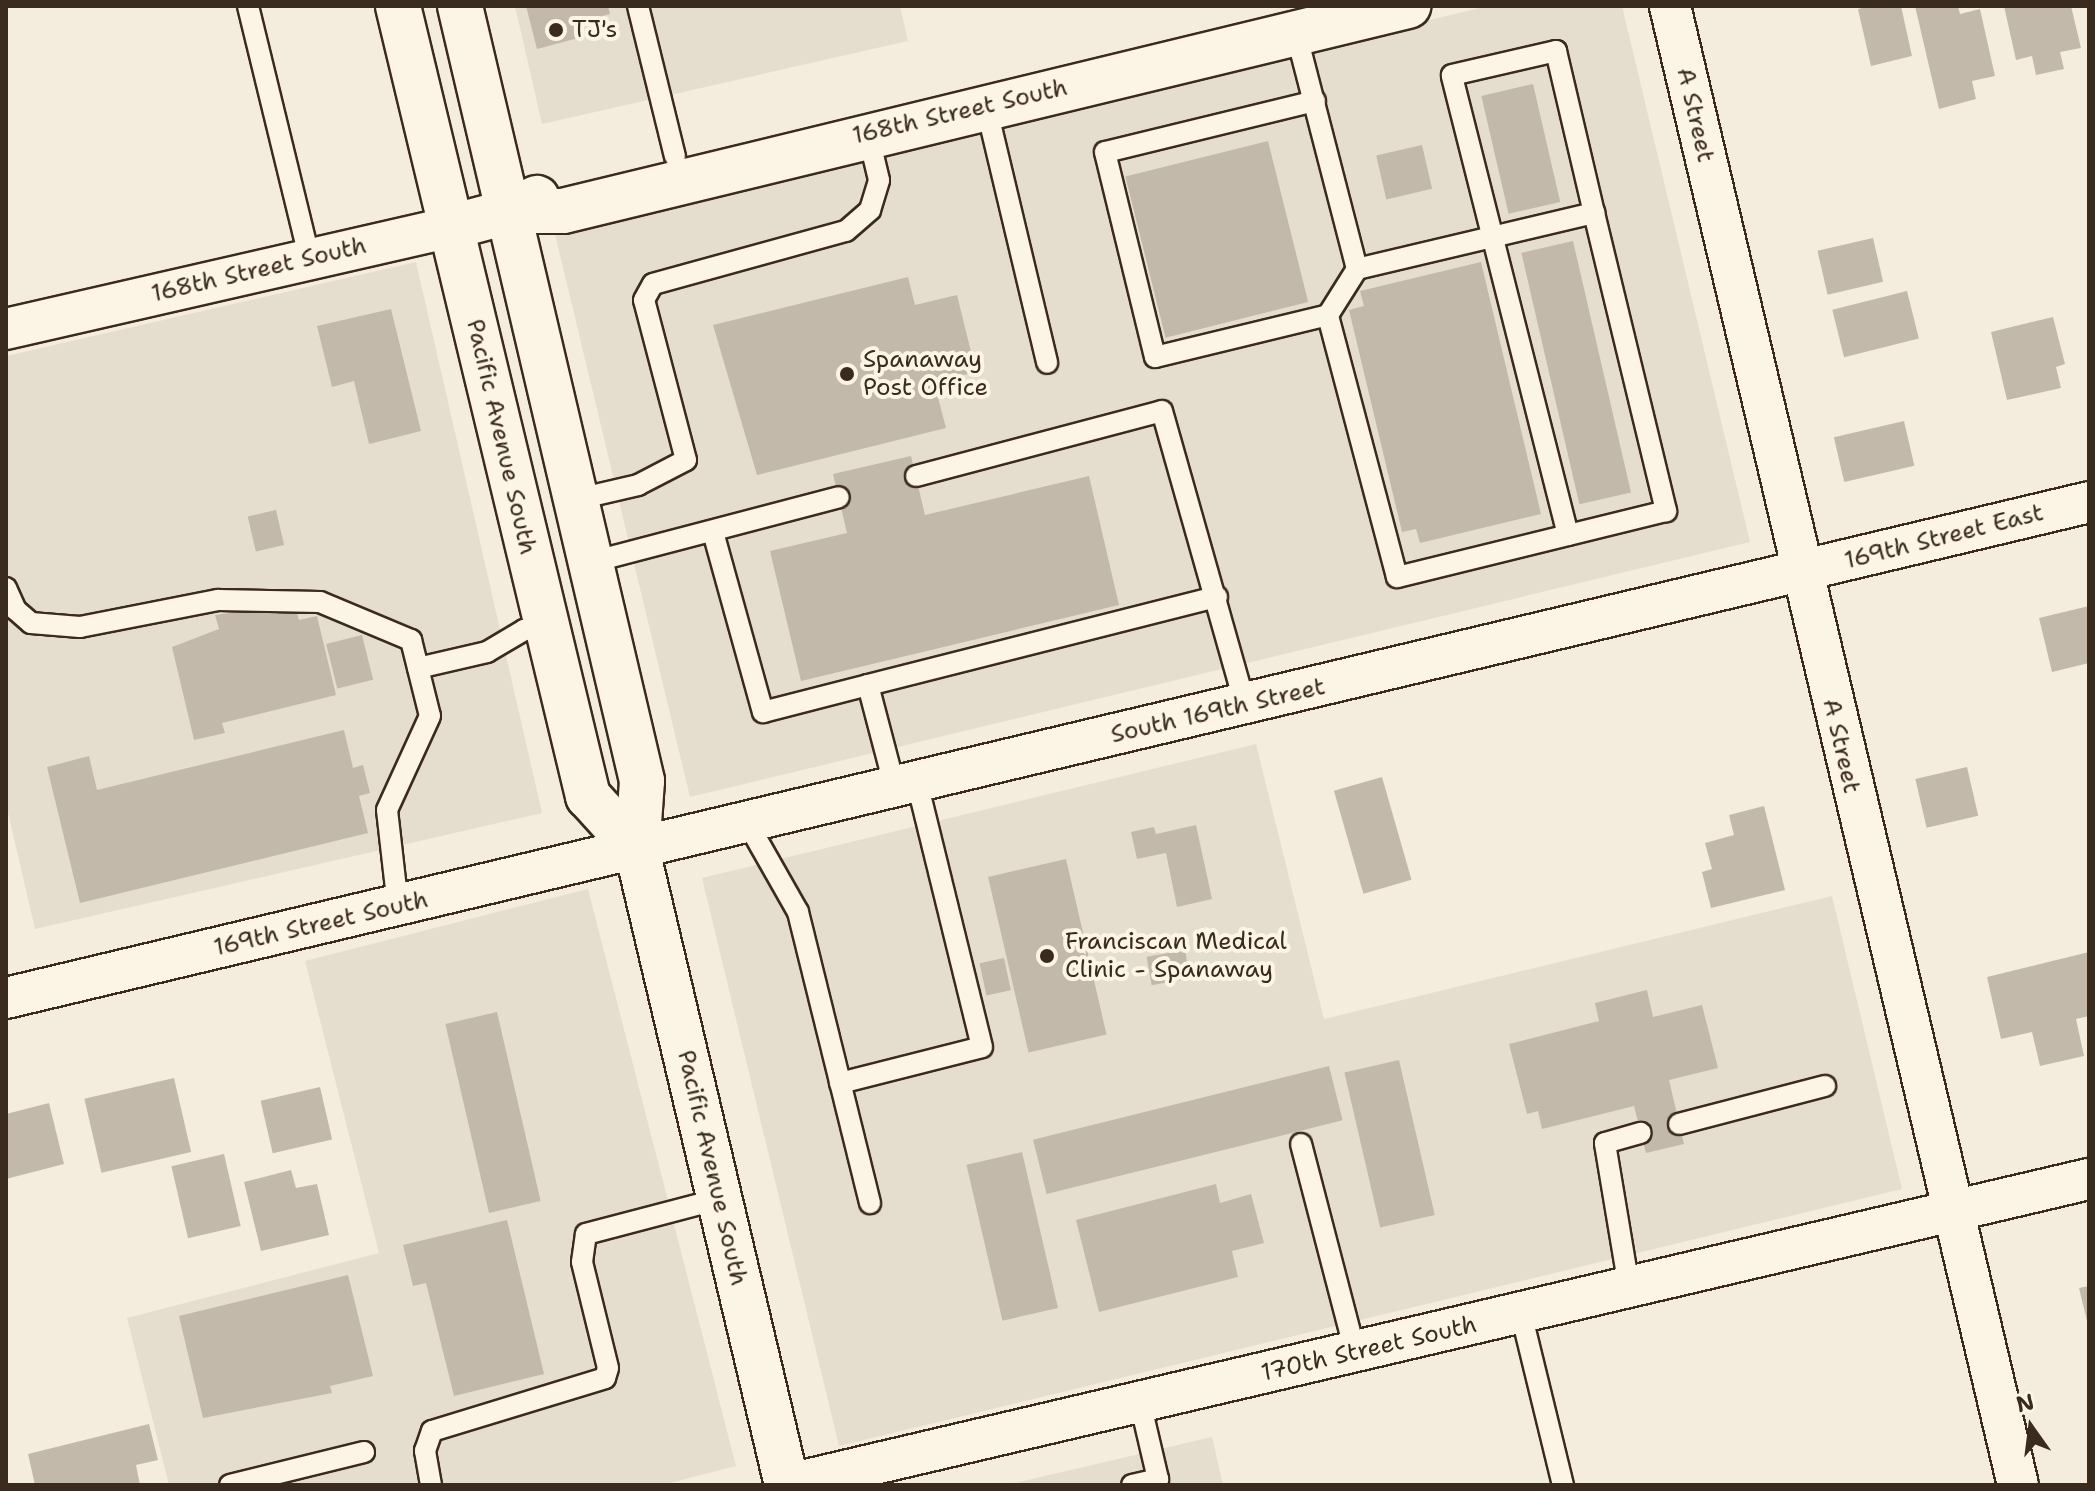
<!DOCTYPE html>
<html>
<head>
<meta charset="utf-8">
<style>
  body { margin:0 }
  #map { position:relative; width:2095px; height:1491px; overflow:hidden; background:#f4eddd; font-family:"Shantell Sans",sans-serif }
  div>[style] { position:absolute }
  .built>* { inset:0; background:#e5ddce }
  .building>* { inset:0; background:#c3b9aa; transform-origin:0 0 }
  .roads { filter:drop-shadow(2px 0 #3b2a1e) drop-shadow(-2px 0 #3b2a1e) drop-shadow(0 2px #3b2a1e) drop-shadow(0 -2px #3b2a1e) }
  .lane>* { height:20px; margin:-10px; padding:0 10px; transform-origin:10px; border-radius:10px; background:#fcf5e5 }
  .street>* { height:40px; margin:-20px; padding:0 20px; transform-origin:20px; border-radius:20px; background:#fcf5e5 }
  .secondary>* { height:44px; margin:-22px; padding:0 22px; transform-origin:22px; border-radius:22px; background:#fcf5e5 }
  .primary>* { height:44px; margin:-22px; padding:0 22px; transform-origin:22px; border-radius:22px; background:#fcf5e5 }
  .dots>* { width:22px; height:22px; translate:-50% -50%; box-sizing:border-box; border:4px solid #fcf5e5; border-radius:50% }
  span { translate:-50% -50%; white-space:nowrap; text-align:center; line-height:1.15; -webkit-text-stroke:8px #fcf5e5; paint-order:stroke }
  .poi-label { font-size:24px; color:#3b2a1e }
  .left { translate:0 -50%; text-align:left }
  .street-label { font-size:24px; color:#3b2a1e }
  .frame { position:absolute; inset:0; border:8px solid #3b2a1e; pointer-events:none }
  .north { position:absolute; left:1991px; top:1387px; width:80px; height:80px; -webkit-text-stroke:6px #fcf5e5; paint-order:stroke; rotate:346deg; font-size:22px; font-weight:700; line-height:32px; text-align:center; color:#3b2a1e }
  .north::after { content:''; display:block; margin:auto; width:28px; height:36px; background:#3b2a1e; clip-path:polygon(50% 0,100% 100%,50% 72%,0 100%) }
</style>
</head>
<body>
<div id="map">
  <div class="built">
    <i style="clip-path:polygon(515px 6px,900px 6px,908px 41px,542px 124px)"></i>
    <i style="clip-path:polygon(1488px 6px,1622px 6px,1750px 542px,690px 797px,554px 230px)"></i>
    <i style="clip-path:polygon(416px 262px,542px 813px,35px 929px,6px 804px,6px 356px)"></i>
    <i style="clip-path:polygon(1256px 744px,1324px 1019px,1832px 896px,1902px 1189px,839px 1446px,702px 878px)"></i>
    <i style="clip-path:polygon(588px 889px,736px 1466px,662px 1485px,169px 1485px,127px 1318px,379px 1253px,305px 961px)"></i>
    <i style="clip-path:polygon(1212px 1437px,1223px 1485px,1006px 1485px)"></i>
  </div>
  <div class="building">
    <i style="clip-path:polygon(526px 6px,608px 6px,610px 14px,578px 22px,582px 37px,537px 49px)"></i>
    <i style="clip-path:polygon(1870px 6px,1901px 6px,1912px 56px,1871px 66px,1858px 9px)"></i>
    <i style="clip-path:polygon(1915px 6px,1958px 6px,1960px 14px,1980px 9px,1995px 76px,1972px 81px,1976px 99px,1939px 109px)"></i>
    <i style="clip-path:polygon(2004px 6px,2071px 6px,2081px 48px,2060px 52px,2064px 69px,2036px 75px,2032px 56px,2016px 60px)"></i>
    <i style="left:1533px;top:84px;width:121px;height:53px;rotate:77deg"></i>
    <i style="left:1268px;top:141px;width:166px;height:147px;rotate:76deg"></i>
    <i style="left:1422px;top:145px;width:45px;height:47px;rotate:77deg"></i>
    <i style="left:1873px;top:238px;width:45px;height:57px;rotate:77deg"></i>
    <i style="left:1573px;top:241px;width:258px;height:53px;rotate:77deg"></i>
    <i style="clip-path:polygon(1481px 262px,1541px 514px,1420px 543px,1416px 529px,1402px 532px,1349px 310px,1364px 306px,1360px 291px)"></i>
    <i style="clip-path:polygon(908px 277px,915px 305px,957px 295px,976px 372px,934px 382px,946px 428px,757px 475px,713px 325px)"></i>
    <i style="left:1907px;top:291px;width:49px;height:77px;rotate:76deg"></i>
    <i style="clip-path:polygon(391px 309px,421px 431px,369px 444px,354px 381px,332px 387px,317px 326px)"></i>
    <i style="clip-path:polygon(2053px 317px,2065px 364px,2056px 367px,2061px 388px,2007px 400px,1991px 332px)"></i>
    <i style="left:1904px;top:421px;width:46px;height:72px;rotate:77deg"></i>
    <i style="clip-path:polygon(911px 456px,925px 515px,1089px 476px,1119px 605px,801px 681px,770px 551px,847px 533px,833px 474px)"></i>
    <i style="left:276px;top:510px;width:36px;height:29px;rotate:77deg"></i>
    <i style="clip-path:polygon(2089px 606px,2089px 663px,2052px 672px,2039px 618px)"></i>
    <i style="clip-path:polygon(273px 607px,274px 614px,296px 609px,299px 620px,317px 616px,336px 695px,222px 723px,225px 733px,194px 740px,172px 647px,219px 629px,215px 615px)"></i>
    <i style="left:362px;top:635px;width:46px;height:37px;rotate:76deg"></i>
    <i style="clip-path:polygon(344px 730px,353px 768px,363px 765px,370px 793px,359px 796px,368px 833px,80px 903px,47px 767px,89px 756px,97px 790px)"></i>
    <i style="left:1967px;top:767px;width:50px;height:53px;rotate:77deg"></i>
    <i style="left:1382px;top:777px;width:107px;height:50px;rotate:74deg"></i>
    <i style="clip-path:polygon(1764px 806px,1785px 890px,1711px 908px,1702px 872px,1712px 869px,1705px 843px,1734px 835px,1729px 815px)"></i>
    <i style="clip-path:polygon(1196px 825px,1212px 899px,1177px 907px,1166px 853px,1137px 859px,1131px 832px,1154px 827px,1156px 834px)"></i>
    <i style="left:1066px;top:859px;width:180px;height:80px;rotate:77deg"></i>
    <i style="left:1185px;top:950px;width:29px;height:39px;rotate:80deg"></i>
    <i style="clip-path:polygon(2089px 952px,2089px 1016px,2076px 1019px,2084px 1056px,2040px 1066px,2032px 1032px,2001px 1039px,1987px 977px)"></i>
    <i style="left:1004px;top:958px;width:33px;height:25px;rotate:78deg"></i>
    <i style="clip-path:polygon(1647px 990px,1653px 1017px,1702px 1005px,1718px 1068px,1669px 1080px,1684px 1144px,1646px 1153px,1634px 1106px,1542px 1129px,1538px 1111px,1527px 1114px,1509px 1044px,1599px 1021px,1595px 1003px)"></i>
    <i style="left:497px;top:1012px;width:194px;height:53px;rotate:77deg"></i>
    <i style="left:1399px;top:1060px;width:159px;height:56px;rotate:77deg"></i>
    <i style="left:1329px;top:1066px;width:56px;height:305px;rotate:76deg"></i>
    <i style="left:174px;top:1078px;width:76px;height:92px;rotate:77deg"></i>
    <i style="left:320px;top:1087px;width:54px;height:61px;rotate:77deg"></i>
    <i style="clip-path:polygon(49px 1103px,64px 1164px,6px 1179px,6px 1114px)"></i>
    <i style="left:1022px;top:1152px;width:160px;height:57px;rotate:77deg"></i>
    <i style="left:224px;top:1154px;width:74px;height:54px;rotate:77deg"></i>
    <i style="clip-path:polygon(291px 1170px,296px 1188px,317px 1184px,329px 1235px,261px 1251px,244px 1182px)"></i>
    <i style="clip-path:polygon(1216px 1184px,1220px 1203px,1251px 1194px,1264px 1243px,1232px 1251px,1238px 1277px,1099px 1312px,1076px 1220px)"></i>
    <i style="clip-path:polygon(507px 1220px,544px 1374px,454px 1396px,426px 1283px,413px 1286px,403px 1245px)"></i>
    <i style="clip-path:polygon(348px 1275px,373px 1376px,330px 1386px,332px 1393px,203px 1418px,179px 1316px)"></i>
    <i style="clip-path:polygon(2089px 1286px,2089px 1325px,2088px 1325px,2079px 1288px)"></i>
    <i style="clip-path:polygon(149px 1424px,158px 1460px,136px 1465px,140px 1485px,35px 1485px,28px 1454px)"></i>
  </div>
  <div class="roads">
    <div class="lane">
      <i style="left:248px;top:6px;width:258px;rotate:76.3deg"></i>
      <i style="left:638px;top:6px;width:155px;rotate:76.2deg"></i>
      <i style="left:1296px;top:33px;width:244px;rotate:75.5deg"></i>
      <i style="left:1315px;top:101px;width:216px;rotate:166.3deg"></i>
      <i style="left:1105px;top:152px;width:211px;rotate:76.3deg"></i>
      <i style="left:1155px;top:357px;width:178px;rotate:-13.6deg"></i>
      <i style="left:1328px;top:315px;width:54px;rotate:-57.8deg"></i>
      <i style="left:1357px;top:269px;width:244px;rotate:-13.3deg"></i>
      <i style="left:1594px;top:213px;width:307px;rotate:76.4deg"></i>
      <i style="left:1666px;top:511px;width:277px;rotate:166.2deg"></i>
      <i style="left:1397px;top:577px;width:271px;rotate:-104.8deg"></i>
      <i style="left:986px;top:106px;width:264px;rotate:76.6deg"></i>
      <i style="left:916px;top:476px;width:254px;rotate:-14.8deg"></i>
      <i style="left:1162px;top:411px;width:305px;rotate:74.2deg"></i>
      <i style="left:578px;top:499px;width:62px;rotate:-13.1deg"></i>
      <i style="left:638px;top:485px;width:54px;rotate:-27.5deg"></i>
      <i style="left:686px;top:460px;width:165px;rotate:-104.7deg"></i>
      <i style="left:644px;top:300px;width:18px;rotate:-61deg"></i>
      <i style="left:653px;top:284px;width:200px;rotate:-15.4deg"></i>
      <i style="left:846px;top:231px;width:32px;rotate:-41deg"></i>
      <i style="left:870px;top:210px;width:31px;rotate:-73deg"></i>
      <i style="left:879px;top:180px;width:47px;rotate:-103.4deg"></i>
      <i style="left:713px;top:532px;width:187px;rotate:74.5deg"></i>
      <i style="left:763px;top:712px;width:108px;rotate:-14.4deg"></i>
      <i style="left:868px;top:685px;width:106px;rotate:75.3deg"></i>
      <i style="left:1568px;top:535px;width:474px;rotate:-104.2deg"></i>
      <i style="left:1452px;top:75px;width:107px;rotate:-13deg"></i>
      <i style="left:1556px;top:51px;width:166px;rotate:76.8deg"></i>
      <i style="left:592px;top:562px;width:255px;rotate:-14.7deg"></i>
      <i style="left:6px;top:588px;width:24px;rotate:66deg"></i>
      <i style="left:16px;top:610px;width:20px;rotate:41deg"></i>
      <i style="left:31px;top:623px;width:49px;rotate:4.7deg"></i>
      <i style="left:80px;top:627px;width:141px;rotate:-11.1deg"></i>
      <i style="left:218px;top:600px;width:102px;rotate:1.1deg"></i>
      <i style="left:320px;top:602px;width:99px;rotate:22.7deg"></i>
      <i style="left:411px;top:640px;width:78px;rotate:76deg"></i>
      <i style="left:430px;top:716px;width:103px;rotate:114.6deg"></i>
      <i style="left:387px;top:810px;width:97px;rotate:83.5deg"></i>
      <i style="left:418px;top:668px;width:71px;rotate:-13.1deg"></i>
      <i style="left:487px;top:652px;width:43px;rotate:-30.7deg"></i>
      <i style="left:524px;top:630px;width:23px;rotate:-7deg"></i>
      <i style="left:868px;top:685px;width:360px;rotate:-14.2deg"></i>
      <i style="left:748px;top:824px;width:101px;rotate:60.4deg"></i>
      <i style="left:798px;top:912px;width:300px;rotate:76.1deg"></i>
      <i style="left:840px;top:1083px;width:146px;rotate:-14.2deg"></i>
      <i style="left:982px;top:1047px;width:272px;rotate:-103.8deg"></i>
      <i style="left:1679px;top:1124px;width:151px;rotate:-14.6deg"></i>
      <i style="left:1301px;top:1144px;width:215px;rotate:75.4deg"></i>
      <i style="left:1629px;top:1287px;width:146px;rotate:-99.5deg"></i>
      <i style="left:1605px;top:1143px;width:37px;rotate:-16deg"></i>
      <i style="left:1521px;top:1313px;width:177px;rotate:76.3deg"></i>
      <i style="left:230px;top:1485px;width:138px;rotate:-13.8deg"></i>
      <i style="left:431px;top:1485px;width:35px;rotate:-100deg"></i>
      <i style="left:425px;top:1451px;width:21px;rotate:-71deg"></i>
      <i style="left:432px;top:1431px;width:181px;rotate:-17deg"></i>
      <i style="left:605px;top:1378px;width:10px;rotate:-73deg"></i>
      <i style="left:608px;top:1368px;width:109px;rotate:-103.8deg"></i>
      <i style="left:582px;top:1262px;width:28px;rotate:-82deg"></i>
      <i style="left:586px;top:1234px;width:138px;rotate:-14.7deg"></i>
      <i style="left:1132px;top:1485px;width:27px;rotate:-13deg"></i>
      <i style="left:1158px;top:1479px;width:79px;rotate:-103.2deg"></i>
    </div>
    <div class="street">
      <i style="left:1670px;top:6px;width:1519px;rotate:76.76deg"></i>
      <i style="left:6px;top:329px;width:457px;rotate:-12.9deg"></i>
      <i style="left:6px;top:998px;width:2141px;rotate:-13.39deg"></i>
      <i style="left:785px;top:1485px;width:1339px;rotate:-13.21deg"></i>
    </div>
    <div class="secondary">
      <i style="left:511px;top:211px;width:52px"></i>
      <i style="left:563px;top:211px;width:870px;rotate:-13.64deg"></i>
      <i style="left:451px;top:227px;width:62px;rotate:-14.9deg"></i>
      <i style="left:511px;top:211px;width:29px;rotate:-27deg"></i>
    </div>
    <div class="primary">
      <i style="left:398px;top:6px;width:813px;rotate:76.48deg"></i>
      <i style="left:588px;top:796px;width:73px;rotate:47.8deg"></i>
      <i style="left:460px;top:6px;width:796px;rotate:76.78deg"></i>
      <i style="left:642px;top:781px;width:69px;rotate:94.1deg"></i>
      <i style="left:637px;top:850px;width:652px;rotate:76.71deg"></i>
    </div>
  </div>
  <div class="dots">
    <i style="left:556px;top:30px;background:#3b2a1e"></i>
    <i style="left:847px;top:374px;background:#3b2a1e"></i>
    <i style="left:1047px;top:956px;background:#3b2a1e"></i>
  </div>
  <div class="poi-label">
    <span class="left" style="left:572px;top:30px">TJ's</span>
    <span class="left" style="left:863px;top:374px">Spanaway<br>Post Office</span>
    <span class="left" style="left:1065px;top:956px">Franciscan Medical<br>Clinic - Spanaway</span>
  </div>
  <div class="street-label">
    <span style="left:960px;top:112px;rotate:-13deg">168th Street South</span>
    <span style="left:1695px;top:115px;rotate:77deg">A Street</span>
    <span style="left:259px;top:270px;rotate:-13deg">168th Street South</span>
    <span style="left:501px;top:437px;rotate:77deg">Pacific Avenue South</span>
    <span style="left:1944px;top:537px;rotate:-14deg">169th Street East</span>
    <span style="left:1218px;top:711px;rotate:-13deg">South 169th Street</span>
    <span style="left:1841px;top:746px;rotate:77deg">A Street</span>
    <span style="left:321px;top:924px;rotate:-13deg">169th Street South</span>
    <span style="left:712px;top:1168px;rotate:77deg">Pacific Avenue South</span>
    <span style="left:1369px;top:1349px;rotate:-13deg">170th Street South</span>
  </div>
  <div class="frame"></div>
  <div class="north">N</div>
</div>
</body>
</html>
